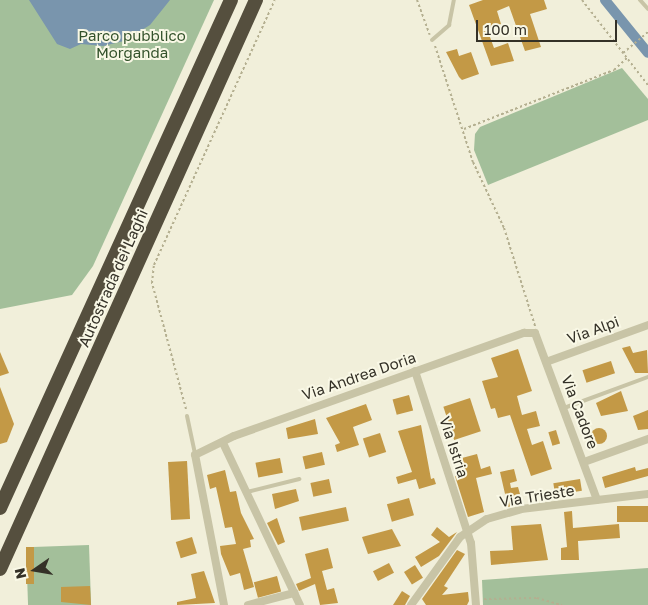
<!DOCTYPE html>
<html>
<head>
<meta charset="utf-8">
<style>
  body { margin:0 }
  #map { position:relative; width:648px; height:605px; overflow:hidden; background:#f1efda; font-family:"Golos Text",sans-serif }
  div>[style] { position:absolute }
  .green>* { inset:0; background:#a3bf9a; transform-origin:0 0 }
  .water>* { inset:0; background:#7995ad }
  .canal>* { height:10px; margin:-5px; padding:0 5px; transform-origin:5px; border-radius:5px; background:#7995ad }
  .building>* { inset:0; background:#c39946; transform-origin:0 0 }
  .round { border-radius:50% }
  .path>* { height:2px; margin-top:-1px; transform-origin:0; background:repeating-linear-gradient(90deg,#b4af90 0 2.5px,transparent 0 5px) }
  .lane>* { height:4px; margin:-2px; padding:0 2px; transform-origin:2px; border-radius:2px; background:#c8c4a6 }
  .street>* { height:8px; margin:-4px; padding:0 4px; transform-origin:4px; border-radius:4px; background:#c8c4a6 }
  .highway>* { height:14px; margin:-7px; padding:0 7px; transform-origin:7px; border-radius:7px; background:#554f3e }
  span { translate:-50% -50%; white-space:nowrap; text-align:center; line-height:1.15; -webkit-text-stroke:4px #f9f8e6; paint-order:stroke }
  .park-label { font-size:15px; color:#33522b }
  .street-label { font-size:15px; color:#343127 }
  .north { position:absolute; left:10px; top:545px; width:50px; height:50px; -webkit-text-stroke:4px #f9f8e6; paint-order:stroke; rotate:257deg; font-size:14px; font-weight:700; line-height:20px; text-align:center; color:#343127 }
  .north::after { content:''; display:block; margin:auto; width:18px; height:22px; background:#343127; clip-path:polygon(50% 0,100% 100%,50% 72%,0 100%) }
  .scale { position:absolute; left:476px; top:20px; width:141px; height:22px; box-sizing:border-box; border:2px solid #343127; border-top:0; padding-left:6px; font-size:15px; line-height:18px; white-space:nowrap; color:#343127; -webkit-text-stroke:4px #f9f8e6; paint-order:stroke }
</style>
</head>
<body>
<div id="map">
  <div class="green">
    <i style="clip-path:polygon(0 0,214px 0,93px 266px,72px 295px,0 309px)"></i>
    <i style="clip-path:polygon(622px 68px,648px 99px,648px 120px,488px 185px,474px 150px,475px 134px,480px 127px)"></i>
    <i style="left:89px;top:545px;width:60px;height:63px;rotate:88deg"></i>
    <i style="clip-path:polygon(648px 568px,648px 605px,483px 605px,482px 580px)"></i>
  </div>
  <div class="water">
    <i style="clip-path:polygon(29px 0,170px 0,150px 25px,124px 41px,103px 46px,81px 44px,70px 49px,57px 44px)"></i>
  </div>
  <div class="canal">
    <i style="left:605px;top:0;width:68px;rotate:50.9deg"></i>
  </div>
  <div class="building">
    <i style="clip-path:polygon(483px 0,544px 0,547px 9px,530px 14px,541px 47px,525px 51px,509px 6px,497px 11px,501px 24px,487px 29px,494px 48px,508px 43px,514px 61px,491px 66px,469px 5px)"></i>
    <i style="clip-path:polygon(457px 49px,459px 56px,471px 52px,479px 74px,462px 80px,459px 77px,446px 52px)"></i>
    <i style="clip-path:polygon(630px 346px,633px 353px,647px 350px,648px 373px,635px 373px,622px 348px)"></i>
    <i style="clip-path:polygon(518px 349px,532px 391px,517px 396px,522px 415px,536px 411px,540px 426px,527px 429px,532px 445px,543px 441px,552px 469px,531px 476px,510px 415px,498px 418px,495px 408px,491px 409px,482px 381px,498px 377px,491px 358px)"></i>
    <i style="clip-path:polygon(0 352px,9px 373px,0 376px)"></i>
    <i style="left:611px;top:361px;width:13px;height:30px;rotate:72deg"></i>
    <i style="clip-path:polygon(0 387px,14px 424px,7px 442px,0 444px)"></i>
    <i style="clip-path:polygon(621px 391px,628px 411px,601px 416px,596px 403px)"></i>
    <i style="left:409px;top:395px;width:16px;height:17px;rotate:75deg"></i>
    <i style="left:470px;top:398px;width:35px;height:28px;rotate:72deg"></i>
    <i style="clip-path:polygon(366px 404px,372px 420px,353px 427px,359px 445px,337px 452px,335px 445px,340px 443px,326px 418px)"></i>
    <i style="clip-path:polygon(648px 410px,648px 429px,638px 430px,633px 416px)"></i>
    <i style="clip-path:polygon(315px 419px,318px 434px,288px 439px,286px 428px)"></i>
    <i style="clip-path:polygon(421px 425px,431px 479px,434px 478px,436px 484px,419px 489px,416px 479px,398px 484px,396px 477px,412px 472px,398px 431px)"></i>
    <i class="round" style="left:591px;top:428px;width:16px;height:16px"></i>
    <i style="left:556px;top:430px;width:14px;height:8px;rotate:73deg"></i>
    <i style="left:380px;top:433px;width:20px;height:18px;rotate:72deg"></i>
    <i style="left:322px;top:452px;width:13px;height:20px;rotate:77deg"></i>
    <i style="clip-path:polygon(477px 454px,481px 469px,490px 466px,492px 474px,476px 478px,484px 512px,468px 517px,455px 476px,466px 473px,462px 458px)"></i>
    <i style="left:280px;top:458px;width:15px;height:25px;rotate:79deg"></i>
    <i style="left:187px;top:461px;width:58px;height:19px;rotate:87deg"></i>
    <i style="clip-path:polygon(635px 467px,636px 471px,648px 468px,648px 476px,605px 488px,602px 477px)"></i>
    <i style="clip-path:polygon(514px 469px,517px 481px,510px 483px,511px 488px,518px 487px,520px 494px,513px 496px,515px 505px,508px 507px,500px 472px)"></i>
    <i style="clip-path:polygon(225px 470px,230px 492px,236px 491px,241px 513px,254px 539px,250px 540px,251px 547px,243px 549px,254px 587px,244px 590px,240px 573px,230px 576px,221px 554px,220px 546px,236px 544px,232px 527px,225px 528px,216px 487px,210px 489px,207px 475px)"></i>
    <i style="left:329px;top:479px;width:14px;height:19px;rotate:78deg"></i>
    <i style="left:580px;top:479px;width:12px;height:27px;rotate:81deg"></i>
    <i style="clip-path:polygon(296px 489px,299px 501px,275px 509px,272px 494px)"></i>
    <i style="left:409px;top:498px;width:18px;height:23px;rotate:74deg"></i>
    <i style="left:648px;top:506px;width:16px;height:31px;rotate:90deg"></i>
    <i style="left:346px;top:507px;width:14px;height:48px;rotate:78deg"></i>
    <i style="clip-path:polygon(572px 511px,573px 528px,619px 524px,620px 538px,578px 541px,579px 560px,561px 560px,561px 548px,567px 547px,564px 512px)"></i>
    <i style="clip-path:polygon(277px 518px,285px 542px,278px 545px,267px 523px)"></i>
    <i style="clip-path:polygon(541px 524px,548px 560px,491px 565px,490px 551px,513px 550px,511px 526px)"></i>
    <i style="clip-path:polygon(437px 527px,449px 537px,457px 532px,439px 556px,421px 567px,415px 557px,440px 542px,431px 535px)"></i>
    <i style="clip-path:polygon(392px 529px,401px 546px,368px 554px,362px 537px)"></i>
    <i style="left:192px;top:537px;width:17px;height:17px;rotate:73deg"></i>
    <i style="left:26px;top:547px;width:8px;height:37px"></i>
    <i style="clip-path:polygon(328px 548px,333px 568px,322px 571px,327px 590px,334px 588px,338px 603px,320px 605px,315px 584px,299px 591px,296px 584px,311px 578px,305px 554px)"></i>
    <i style="clip-path:polygon(457px 550px,465px 554px,444px 586px,448px 588px,442px 595px,468px 592px,469px 601px,467px 605px,426px 605px,422px 599px)"></i>
    <i style="left:389px;top:563px;width:11px;height:18px;rotate:63deg"></i>
    <i style="left:415px;top:565px;width:15px;height:13px;rotate:58deg"></i>
    <i style="clip-path:polygon(204px 571px,215px 603px,177px 605px,177px 602px,196px 598px,191px 574px)"></i>
    <i style="left:277px;top:576px;width:16px;height:24px;rotate:75deg"></i>
    <i style="clip-path:polygon(90px 586px,91px 605px,61px 602px,61px 587px)"></i>
    <i style="clip-path:polygon(402px 591px,410px 596px,405px 605px,393px 605px)"></i>
  </div>
  <div class="path">
    <i style="left:417px;top:0;width:37px;rotate:70deg"></i>
    <i style="left:582px;top:0;width:108px;rotate:52.2deg"></i>
    <i style="left:435px;top:46px;width:122px;rotate:71.9deg"></i>
    <i style="left:473px;top:162px;width:73px;rotate:64.8deg"></i>
    <i style="left:504px;top:228px;width:103px;rotate:72.4deg"></i>
    <i style="left:623px;top:53px;width:33px;rotate:-40deg"></i>
    <i style="left:464px;top:129px;width:161px;rotate:-21.5deg"></i>
    <i style="left:614px;top:70px;width:18px;rotate:-43deg"></i>
    <i style="left:186px;top:409px;width:131px;rotate:-105.1deg"></i>
    <i style="left:152px;top:283px;width:18px;rotate:-84deg"></i>
    <i style="left:154px;top:265px;width:291px;rotate:-65.5deg"></i>
    <i style="left:484px;top:599px;width:53px;rotate:-1.1deg"></i>
    <i style="left:537px;top:598px;width:26px;rotate:16deg"></i>
  </div>
  <div class="lane">
    <i style="left:640px;top:0;width:12px;rotate:48deg"></i>
    <i style="left:432px;top:40px;width:23px;rotate:-41deg"></i>
    <i style="left:449px;top:25px;width:25px;rotate:-79deg"></i>
    <i style="left:564px;top:408px;width:90px;rotate:-20.3deg"></i>
    <i style="left:187px;top:416px;width:40px;rotate:78deg"></i>
    <i style="left:247px;top:492px;width:54px;rotate:-14deg"></i>
  </div>
  <div class="street">
    <i style="left:546px;top:362px;width:109px;rotate:-19.9deg"></i>
    <i style="left:415px;top:371px;width:181px;rotate:72deg"></i>
    <i style="left:471px;top:543px;width:62px;rotate:85.4deg"></i>
    <i style="left:223px;top:443px;width:179px;rotate:64.6deg"></i>
    <i style="left:584px;top:462px;width:68px;rotate:-19.8deg"></i>
    <i style="left:224px;top:605px;width:153px;rotate:-100.9deg"></i>
    <i style="left:195px;top:455px;width:43px;rotate:-26deg"></i>
    <i style="left:234px;top:436px;width:308px;rotate:-19.6deg"></i>
    <i style="left:524px;top:333px;width:11px"></i>
    <i style="left:535px;top:333px;width:178px;rotate:69.6deg"></i>
    <i style="left:248px;top:605px;width:48px;rotate:-14.6deg"></i>
    <i style="left:411px;top:605px;width:84px;rotate:-54.2deg"></i>
    <i style="left:460px;top:537px;width:32px;rotate:-34deg"></i>
    <i style="left:487px;top:519px;width:35px;rotate:-16deg"></i>
    <i style="left:521px;top:509px;width:128px;rotate:-6.7deg"></i>
  </div>
  <div class="highway">
    <i style="left:0;top:508px;width:558px;rotate:-65.55deg"></i>
    <i style="left:0;top:569px;width:624px;rotate:-65.78deg"></i>
  </div>
  <div class="park-label">
    <span style="left:132px;top:44px">Parco pubblico<br>Morganda</span>
  </div>
  <div class="street-label">
    <span style="left:113px;top:278px;rotate:-66deg">Autostrada dei Laghi</span>
    <span style="left:593px;top:330px;rotate:-20deg">Via Alpi</span>
    <span style="left:359px;top:376px;rotate:-19deg">Via Andrea Doria</span>
    <span style="left:580px;top:412px;rotate:69deg">Via Cadore</span>
    <span style="left:454px;top:447px;rotate:72deg">Via Istria</span>
    <span style="left:537px;top:496px;rotate:-9deg">Via Trieste</span>
  </div>
  <div class="north">N</div>
  <div class="scale">100 m</div>
</div>
</body>
</html>
